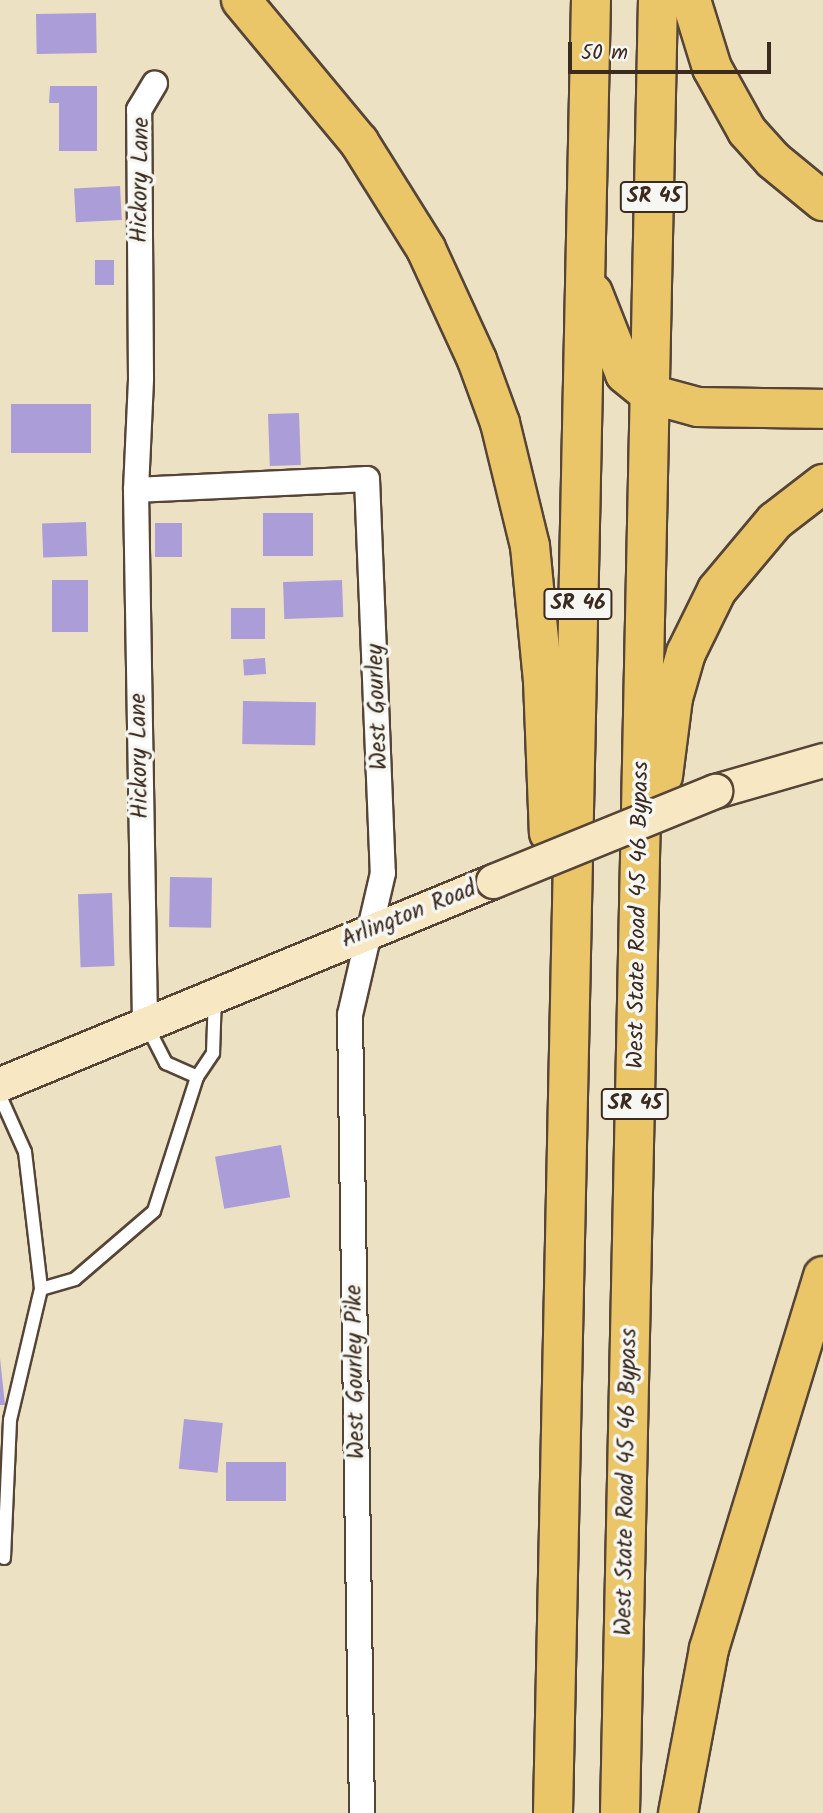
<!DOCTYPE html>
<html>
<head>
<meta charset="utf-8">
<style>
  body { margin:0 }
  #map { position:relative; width:823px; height:1813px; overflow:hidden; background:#ece1c3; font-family:Kalam,sans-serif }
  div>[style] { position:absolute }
  .building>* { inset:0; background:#ab9dd8; transform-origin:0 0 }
  .roads { filter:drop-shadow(2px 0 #564537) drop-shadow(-2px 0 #564537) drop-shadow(0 2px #564537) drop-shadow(0 -2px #564537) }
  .lane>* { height:12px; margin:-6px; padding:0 6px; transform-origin:6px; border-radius:6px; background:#fff }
  .street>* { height:24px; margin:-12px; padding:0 12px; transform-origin:12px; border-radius:12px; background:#fff }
  .secondary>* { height:33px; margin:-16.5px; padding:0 16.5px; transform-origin:16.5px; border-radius:16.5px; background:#f7e8c3 }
  .highway>* { height:38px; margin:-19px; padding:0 19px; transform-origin:19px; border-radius:19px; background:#ebc669 }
  .bridges { filter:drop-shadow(2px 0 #564537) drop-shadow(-2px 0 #564537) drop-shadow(0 2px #564537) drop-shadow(0 -2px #564537) }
  .secondary-bridge>* { height:33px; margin:-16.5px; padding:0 16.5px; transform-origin:16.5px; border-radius:16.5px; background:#f7e8c3 }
  span { translate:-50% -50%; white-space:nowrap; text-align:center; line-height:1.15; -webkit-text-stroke:7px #f6f6f2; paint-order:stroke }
  .shield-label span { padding:2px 5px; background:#f6f6f2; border:2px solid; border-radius:5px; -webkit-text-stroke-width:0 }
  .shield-label { font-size:21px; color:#3b2a1e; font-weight:700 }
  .street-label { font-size:23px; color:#3b2a1e }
  .scale { position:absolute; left:568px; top:42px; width:203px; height:32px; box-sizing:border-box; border:4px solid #3b2a1e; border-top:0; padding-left:9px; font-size:21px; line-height:24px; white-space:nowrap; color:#3b2a1e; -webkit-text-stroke:5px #f6f6f2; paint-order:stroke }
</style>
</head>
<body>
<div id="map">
  <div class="building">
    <i style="left:96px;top:13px;width:40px;height:60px;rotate:89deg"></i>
    <i style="clip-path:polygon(50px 86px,97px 86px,97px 151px,59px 151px,59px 103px,49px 103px)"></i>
    <i style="left:120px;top:186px;width:34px;height:46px;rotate:87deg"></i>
    <i style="left:95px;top:260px;width:19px;height:25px"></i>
    <i style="left:11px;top:404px;width:80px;height:49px"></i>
    <i style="left:299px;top:413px;width:52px;height:31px;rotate:88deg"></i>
    <i style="left:263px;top:513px;width:50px;height:43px"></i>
    <i style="left:86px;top:522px;width:34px;height:44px;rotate:88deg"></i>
    <i style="left:155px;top:523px;width:27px;height:34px"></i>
    <i style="left:52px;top:580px;width:36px;height:52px"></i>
    <i style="left:342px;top:580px;width:37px;height:59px;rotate:88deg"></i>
    <i style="left:231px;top:608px;width:34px;height:31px"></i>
    <i style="left:265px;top:658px;width:16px;height:22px;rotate:86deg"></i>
    <i style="left:243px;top:701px;width:73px;height:43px;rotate:1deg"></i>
    <i style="left:170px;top:877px;width:42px;height:50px;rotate:1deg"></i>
    <i style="left:112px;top:893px;width:73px;height:34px;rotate:88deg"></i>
    <i style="left:281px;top:1145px;width:53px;height:67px;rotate:80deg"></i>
    <i style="clip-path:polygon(0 1358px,5px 1405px,0 1405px)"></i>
    <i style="left:184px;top:1419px;width:39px;height:50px;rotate:6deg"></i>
    <i style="left:226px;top:1462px;width:60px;height:39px"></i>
  </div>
  <div class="roads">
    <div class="lane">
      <i style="left:146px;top:1024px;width:44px;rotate:62.9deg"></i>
      <i style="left:166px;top:1063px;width:34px;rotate:24deg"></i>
      <i style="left:197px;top:1077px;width:29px;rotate:-56deg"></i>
      <i style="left:213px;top:1053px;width:56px;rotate:-88deg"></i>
      <i style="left:0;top:1096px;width:61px;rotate:65.9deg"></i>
      <i style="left:25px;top:1152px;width:138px;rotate:83.3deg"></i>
      <i style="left:41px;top:1289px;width:35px;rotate:-16deg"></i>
      <i style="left:75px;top:1279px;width:104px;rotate:-40.7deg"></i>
      <i style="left:154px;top:1211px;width:141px;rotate:-72.2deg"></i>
      <i style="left:4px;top:1558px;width:138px;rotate:-87.5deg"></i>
      <i style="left:10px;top:1420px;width:135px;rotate:-76.7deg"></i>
    </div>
    <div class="street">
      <i style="left:136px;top:490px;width:112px;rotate:-87.4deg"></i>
      <i style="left:141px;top:378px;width:268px;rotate:-90.4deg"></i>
      <i style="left:139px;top:110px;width:31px;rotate:-59deg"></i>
      <i style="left:145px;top:1022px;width:532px;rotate:-90.97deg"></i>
      <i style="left:136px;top:490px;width:231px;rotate:-2.7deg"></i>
      <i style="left:367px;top:479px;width:394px;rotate:87.7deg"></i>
      <i style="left:383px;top:873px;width:146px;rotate:103.1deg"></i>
      <i style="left:350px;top:1015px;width:798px;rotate:89.14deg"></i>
    </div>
    <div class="secondary">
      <i style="left:715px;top:791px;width:112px;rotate:-16deg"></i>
      <i style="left:0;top:1084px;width:533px;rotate:-22.38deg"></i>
    </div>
    <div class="highway">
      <i style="left:241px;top:0;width:185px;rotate:50.3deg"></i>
      <i style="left:359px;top:142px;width:126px;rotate:57.9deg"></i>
      <i style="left:426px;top:249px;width:122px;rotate:65.3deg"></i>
      <i style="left:477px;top:360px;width:67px;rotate:69.9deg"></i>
      <i style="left:500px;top:423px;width:127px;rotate:76.3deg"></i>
      <i style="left:530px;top:546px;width:135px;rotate:84.5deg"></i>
      <i style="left:543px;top:680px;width:153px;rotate:87.8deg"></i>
      <i style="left:691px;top:0;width:71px;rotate:72.8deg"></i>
      <i style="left:712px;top:68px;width:72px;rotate:60.9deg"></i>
      <i style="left:747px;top:131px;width:39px;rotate:48deg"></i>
      <i style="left:773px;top:160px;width:65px;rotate:39.4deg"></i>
      <i style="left:593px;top:293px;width:87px;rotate:68.4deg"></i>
      <i style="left:625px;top:374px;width:32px;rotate:39deg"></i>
      <i style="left:650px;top:394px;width:50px;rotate:15.2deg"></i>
      <i style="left:698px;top:407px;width:125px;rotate:0.9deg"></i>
      <i style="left:663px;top:776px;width:79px;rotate:-82.7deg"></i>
      <i style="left:673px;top:698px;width:47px;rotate:-73.9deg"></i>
      <i style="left:686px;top:653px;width:70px;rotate:-63.8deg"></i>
      <i style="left:717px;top:590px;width:90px;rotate:-50deg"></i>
      <i style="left:775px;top:521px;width:61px;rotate:-37.6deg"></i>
      <i style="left:553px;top:1813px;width:1813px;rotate:-88.8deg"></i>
      <i style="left:620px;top:1813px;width:1813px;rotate:-88.8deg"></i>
      <i style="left:678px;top:1813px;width:167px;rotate:-79.3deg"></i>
      <i style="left:709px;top:1649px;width:390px;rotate:-73deg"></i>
    </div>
  </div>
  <div class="bridges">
    <div class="secondary-bridge">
      <i style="left:493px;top:881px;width:240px;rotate:-22.1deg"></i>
    </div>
  </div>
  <div class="shield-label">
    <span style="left:654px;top:197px">SR 45</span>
    <span style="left:578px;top:604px">SR 46</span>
    <span style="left:635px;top:1104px">SR 45</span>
  </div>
  <div class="street-label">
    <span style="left:141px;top:180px;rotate:-89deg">Hickory Lane</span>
    <span style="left:378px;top:707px;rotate:-92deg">West Gourley</span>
    <span style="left:140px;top:756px;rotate:-91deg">Hickory Lane</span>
    <span style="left:409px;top:915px;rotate:-22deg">Arlington Road</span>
    <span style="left:639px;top:915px;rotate:-89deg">West State Road 45 46 Bypass</span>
    <span style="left:356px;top:1372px;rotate:-91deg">West Gourley Pike</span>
    <span style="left:627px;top:1482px;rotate:-89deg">West State Road 45 46 Bypass</span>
  </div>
  <div class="scale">50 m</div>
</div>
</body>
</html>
